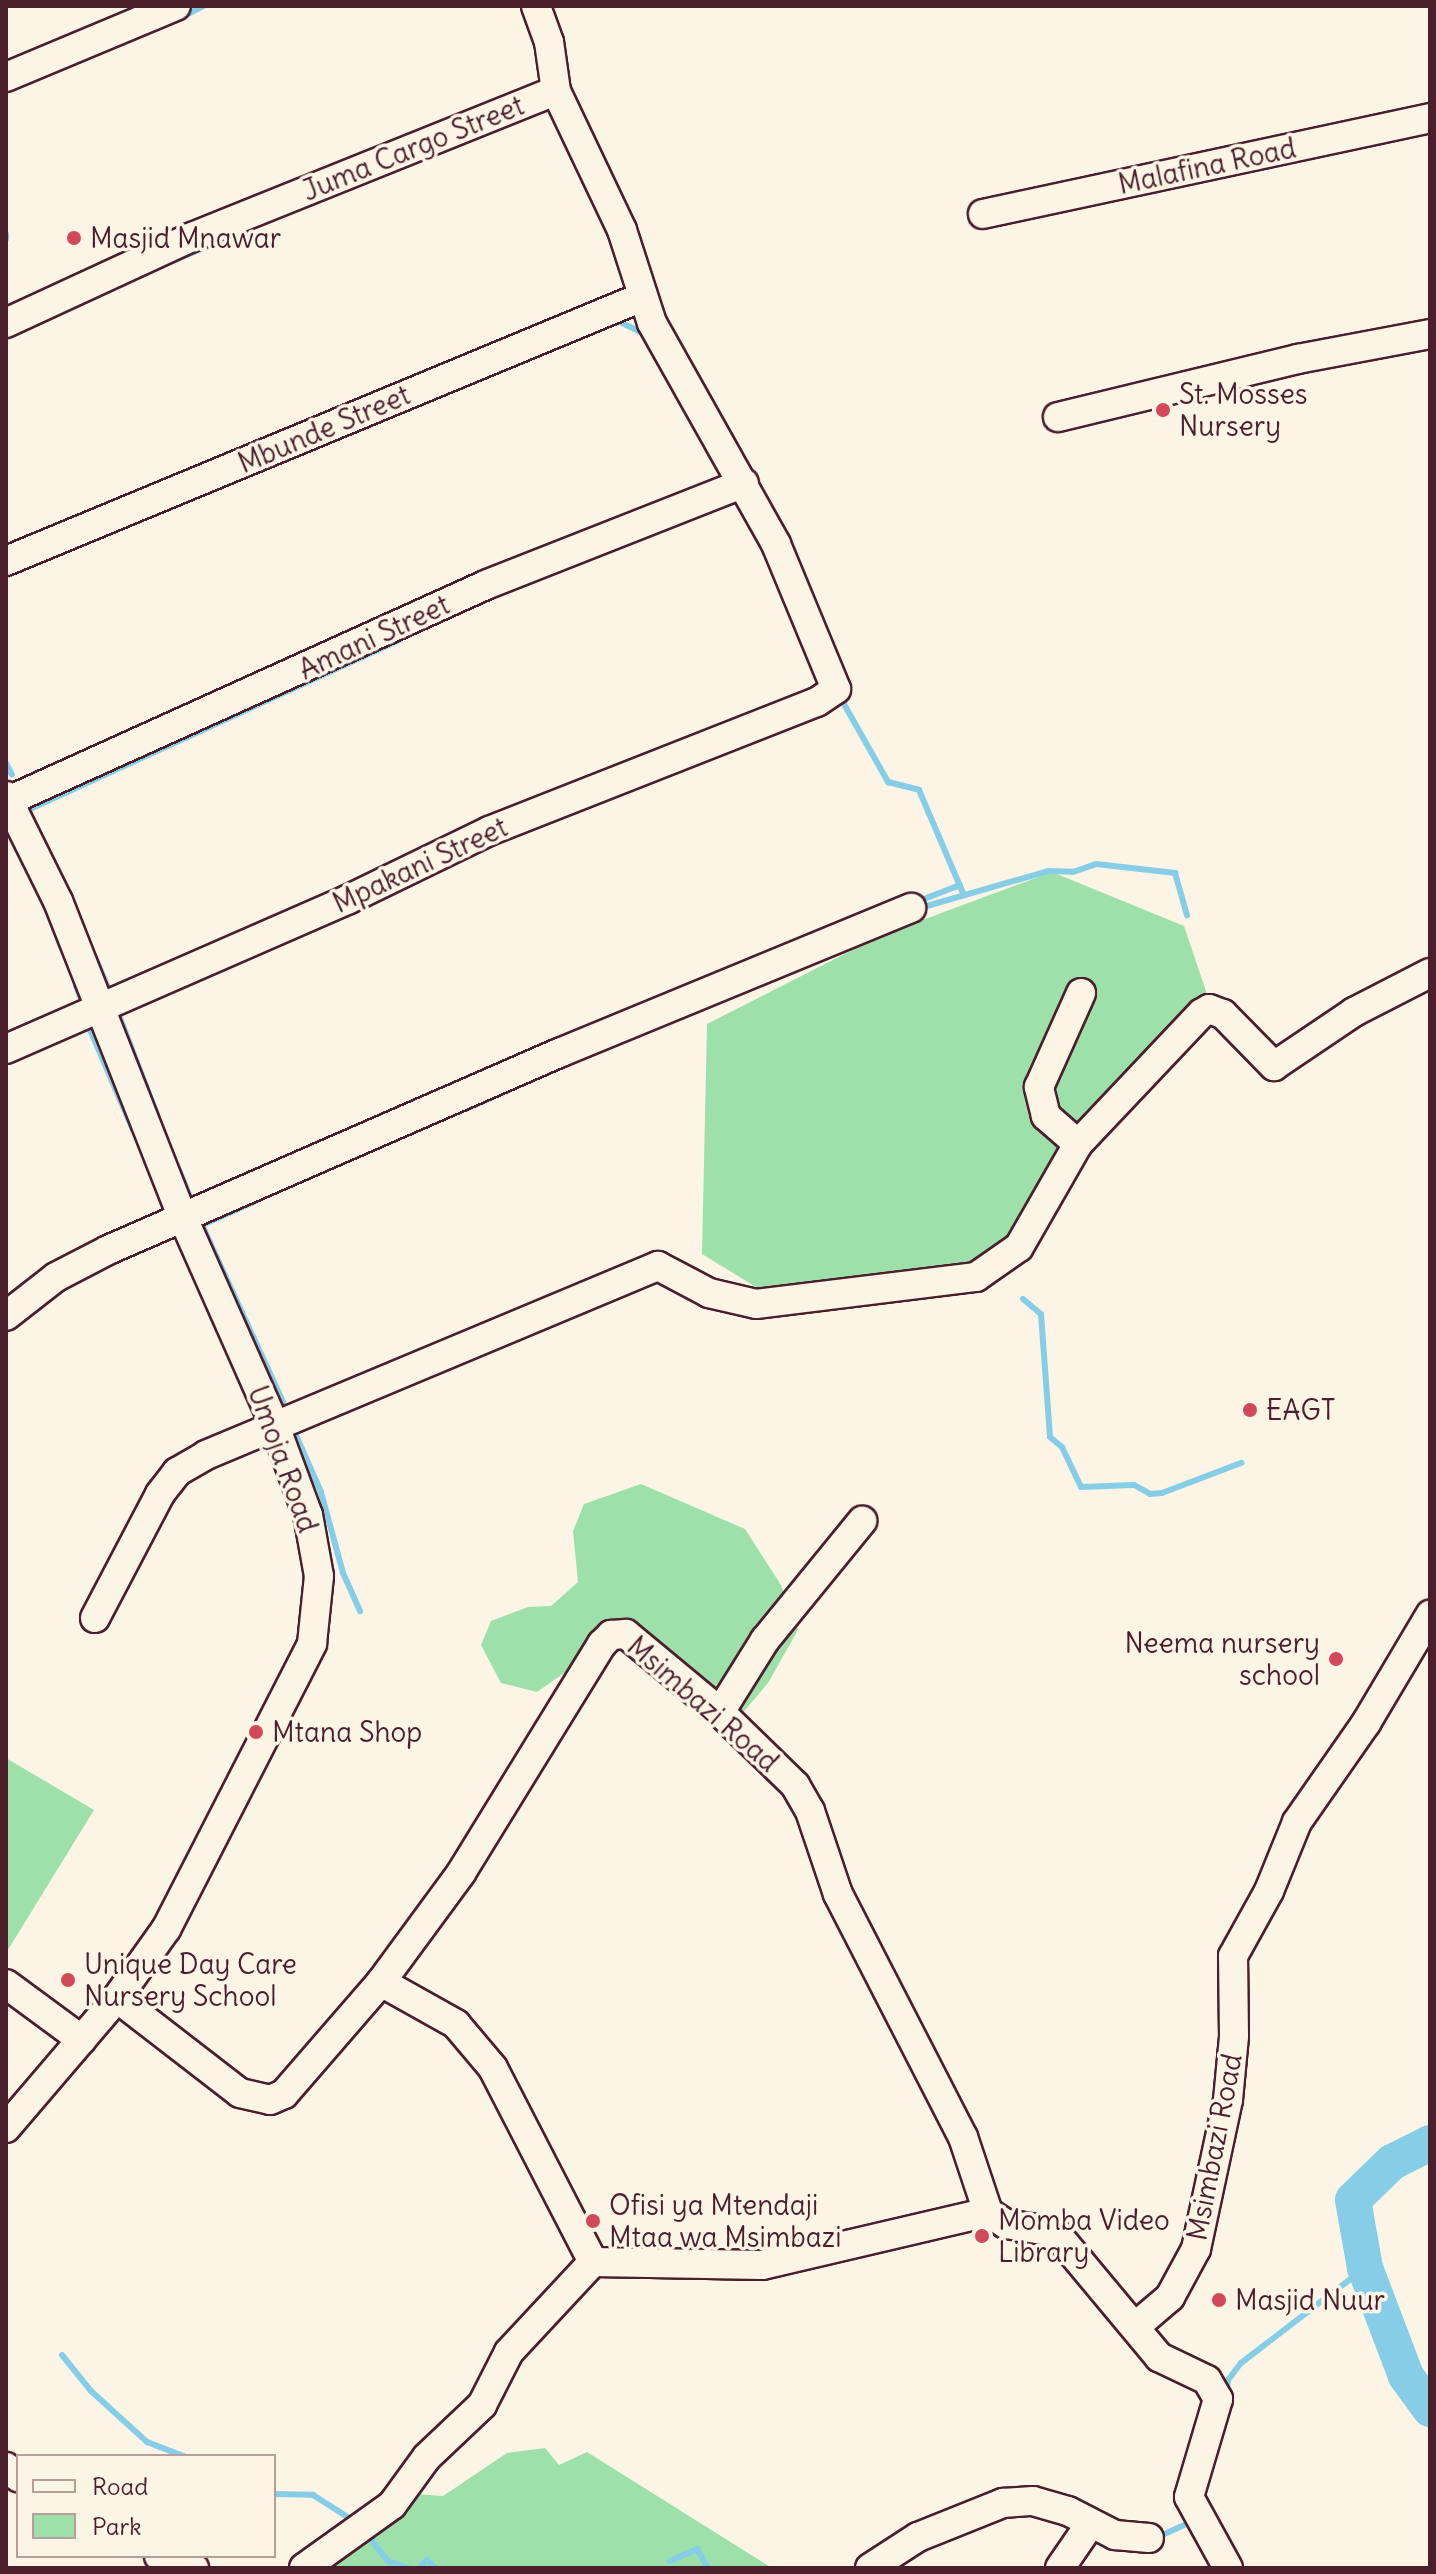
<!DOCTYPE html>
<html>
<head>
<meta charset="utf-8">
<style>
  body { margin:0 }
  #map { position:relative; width:1436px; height:2574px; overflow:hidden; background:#fcf5e5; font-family:Delius,sans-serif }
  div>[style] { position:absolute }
  .green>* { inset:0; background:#9de0aa }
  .stream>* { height:6px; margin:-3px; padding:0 3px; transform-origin:3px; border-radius:3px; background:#86cee7 }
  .river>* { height:36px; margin:-18px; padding:0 18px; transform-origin:18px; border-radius:18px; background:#86cee7 }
  .roads { filter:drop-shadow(2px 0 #4a1f2b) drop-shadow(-2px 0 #4a1f2b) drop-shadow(0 2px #4a1f2b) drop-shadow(0 -2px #4a1f2b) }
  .minor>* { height:28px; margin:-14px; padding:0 14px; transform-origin:14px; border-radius:14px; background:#fcf5e5 }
  .dots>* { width:22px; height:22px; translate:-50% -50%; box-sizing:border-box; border:4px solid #fcf5e5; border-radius:50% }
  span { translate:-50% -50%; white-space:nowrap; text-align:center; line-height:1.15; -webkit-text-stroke:7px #fcf5e5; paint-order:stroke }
  .street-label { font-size:28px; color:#4a1f2b }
  .poi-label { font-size:28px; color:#4a1f2b }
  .left { translate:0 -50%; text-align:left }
  .right { translate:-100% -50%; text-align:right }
  .frame { position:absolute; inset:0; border:8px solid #4a1f2b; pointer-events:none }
  .legend { position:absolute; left:16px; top:2454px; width:260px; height:104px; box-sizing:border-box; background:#fcf5e5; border:2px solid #b59f9b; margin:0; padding:10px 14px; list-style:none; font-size:24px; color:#4a1f2b }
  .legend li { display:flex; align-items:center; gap:16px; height:40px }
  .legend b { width:40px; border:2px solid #b59f9b }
</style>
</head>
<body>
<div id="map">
  <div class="green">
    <i style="clip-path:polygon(1052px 872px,1184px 926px,1215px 1018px,1146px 1049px,1078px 1146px,1055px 1214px,995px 1264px,782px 1303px,702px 1254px,707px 1024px,882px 935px)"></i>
    <i style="clip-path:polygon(641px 1484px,745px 1529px,781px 1585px,798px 1630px,768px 1683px,740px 1716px,603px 1636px,583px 1648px,570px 1669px,537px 1692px,501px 1683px,481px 1645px,491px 1621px,528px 1607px,551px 1606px,578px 1582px,573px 1531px,584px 1504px)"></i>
    <i style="clip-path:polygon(6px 1758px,94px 1810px,6px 1953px)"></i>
    <i style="clip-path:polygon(545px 2448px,559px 2465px,587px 2452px,772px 2568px,296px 2568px,416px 2494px,443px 2496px,507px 2453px)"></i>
  </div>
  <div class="stream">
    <i style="left:182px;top:17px;width:25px;rotate:-27deg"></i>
    <i style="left:370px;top:151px;width:81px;rotate:-21.8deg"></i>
    <i style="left:6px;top:234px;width:5px;rotate:90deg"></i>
    <i style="left:170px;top:262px;width:73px;rotate:-22.7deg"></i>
    <i style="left:616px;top:320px;width:32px;rotate:26deg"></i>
    <i style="left:840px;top:697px;width:98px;rotate:60.5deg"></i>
    <i style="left:888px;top:782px;width:32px;rotate:14deg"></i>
    <i style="left:919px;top:790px;width:112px;rotate:66.9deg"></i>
    <i style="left:6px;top:763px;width:13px;rotate:63deg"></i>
    <i style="left:30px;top:814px;width:4px;rotate:-117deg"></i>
    <i style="left:28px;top:810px;width:408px;rotate:-24.6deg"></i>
    <i style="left:916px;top:902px;width:47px;rotate:-21.1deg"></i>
    <i style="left:45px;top:905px;width:45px;rotate:69.1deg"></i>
    <i style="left:920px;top:908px;width:133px;rotate:-16.1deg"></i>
    <i style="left:1048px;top:871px;width:25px;rotate:2deg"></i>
    <i style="left:1073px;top:872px;width:24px;rotate:-19deg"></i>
    <i style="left:1096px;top:864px;width:80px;rotate:6.5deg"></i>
    <i style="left:1175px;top:873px;width:44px;rotate:74.1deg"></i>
    <i style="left:94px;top:955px;width:40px;rotate:66.6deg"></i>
    <i style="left:76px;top:986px;width:19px;rotate:69deg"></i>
    <i style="left:117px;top:1010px;width:112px;rotate:69.1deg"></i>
    <i style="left:88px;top:1025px;width:114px;rotate:66.8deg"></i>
    <i style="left:466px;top:1109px;width:42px;rotate:-24.1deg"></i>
    <i style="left:179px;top:1170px;width:37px;rotate:68deg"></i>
    <i style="left:258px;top:1200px;width:61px;rotate:155.9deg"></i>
    <i style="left:202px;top:1225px;width:195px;rotate:65.4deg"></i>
    <i style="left:1023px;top:1299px;width:23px;rotate:40deg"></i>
    <i style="left:1041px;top:1314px;width:123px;rotate:85.8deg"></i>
    <i style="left:1050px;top:1437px;width:16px;rotate:40deg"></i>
    <i style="left:1062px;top:1447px;width:44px;rotate:64.6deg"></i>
    <i style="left:1081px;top:1487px;width:53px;rotate:-2.2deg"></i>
    <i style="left:1134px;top:1485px;width:18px;rotate:29deg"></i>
    <i style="left:1150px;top:1494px;width:12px;rotate:-5deg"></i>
    <i style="left:1162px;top:1493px;width:85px;rotate:-20.8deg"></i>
    <i style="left:295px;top:1433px;width:64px;rotate:66.2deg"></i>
    <i style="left:321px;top:1492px;width:84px;rotate:74.8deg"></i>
    <i style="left:343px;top:1573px;width:42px;rotate:65.9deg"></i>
    <i style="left:62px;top:2355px;width:46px;rotate:51.1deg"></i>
    <i style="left:91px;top:2391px;width:76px;rotate:42.3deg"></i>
    <i style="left:147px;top:2442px;width:40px;rotate:21deg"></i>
    <i style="left:1227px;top:2392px;width:12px;rotate:-85deg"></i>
    <i style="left:1228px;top:2380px;width:21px;rotate:-53deg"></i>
    <i style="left:1241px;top:2363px;width:156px;rotate:-37.5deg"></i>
    <i style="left:274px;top:2494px;width:39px;rotate:1deg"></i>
    <i style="left:313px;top:2495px;width:49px;rotate:32.4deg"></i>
    <i style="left:366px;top:2533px;width:36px;rotate:52deg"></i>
    <i style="left:388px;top:2561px;width:21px;rotate:19deg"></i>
    <i style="left:1158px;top:2537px;width:41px;rotate:-24.7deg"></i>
    <i style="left:670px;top:2561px;width:30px;rotate:-24deg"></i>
    <i style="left:697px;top:2549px;width:22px;rotate:60deg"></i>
    <i style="left:419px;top:2568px;width:11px;rotate:-45deg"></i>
    <i style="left:427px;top:2560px;width:11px;rotate:45deg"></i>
  </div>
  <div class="river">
    <i style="left:1430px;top:2143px;width:42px;rotate:153.4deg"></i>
    <i style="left:1392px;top:2162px;width:54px;rotate:135.7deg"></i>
    <i style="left:1353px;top:2200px;width:69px;rotate:80deg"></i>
    <i style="left:1365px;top:2268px;width:116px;rotate:69.2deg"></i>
    <i style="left:1406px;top:2376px;width:41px;rotate:54deg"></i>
  </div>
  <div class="roads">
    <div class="minor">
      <i style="left:6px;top:77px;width:184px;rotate:-22.7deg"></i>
      <i style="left:983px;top:214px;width:457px;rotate:-12.1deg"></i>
      <i style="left:6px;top:323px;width:205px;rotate:-24.8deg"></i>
      <i style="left:192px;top:237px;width:392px;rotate:-21.9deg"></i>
      <i style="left:1058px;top:417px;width:247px;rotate:-13.6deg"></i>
      <i style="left:1298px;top:359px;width:134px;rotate:-10.7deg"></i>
      <i style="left:6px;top:561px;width:689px;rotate:-22.54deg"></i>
      <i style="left:6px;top:796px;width:117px;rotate:63.7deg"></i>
      <i style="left:58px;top:901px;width:341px;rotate:68.5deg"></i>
      <i style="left:183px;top:1218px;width:227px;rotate:66.1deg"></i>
      <i style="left:275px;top:1426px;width:95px;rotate:69.7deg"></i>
      <i style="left:308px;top:1515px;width:62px;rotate:79.8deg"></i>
      <i style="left:319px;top:1576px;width:68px;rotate:95.9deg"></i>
      <i style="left:312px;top:1644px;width:320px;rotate:117.1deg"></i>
      <i style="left:166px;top:1929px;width:85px;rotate:125.4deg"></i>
      <i style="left:117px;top:1998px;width:171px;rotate:130.5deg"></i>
      <i style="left:6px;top:802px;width:529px;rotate:-24.34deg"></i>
      <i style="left:488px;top:584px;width:275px;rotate:-21.5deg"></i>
      <i style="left:6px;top:1049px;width:374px;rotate:-23.6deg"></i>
      <i style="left:349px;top:899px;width:156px;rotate:-25.9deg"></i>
      <i style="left:489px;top:831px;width:352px;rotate:-21.5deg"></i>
      <i style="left:817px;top:702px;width:23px;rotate:-34deg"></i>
      <i style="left:836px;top:689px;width:157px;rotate:-112.5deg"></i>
      <i style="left:776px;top:544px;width:253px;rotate:-119.3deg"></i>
      <i style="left:652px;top:323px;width:98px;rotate:-107.9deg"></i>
      <i style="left:622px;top:230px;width:154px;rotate:-115.4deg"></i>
      <i style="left:556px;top:91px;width:49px;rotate:-98.1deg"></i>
      <i style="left:549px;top:42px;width:38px;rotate:-110deg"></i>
      <i style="left:1078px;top:1144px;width:43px;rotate:-138.8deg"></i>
      <i style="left:1046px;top:1116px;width:30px;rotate:-104deg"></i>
      <i style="left:1039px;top:1087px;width:103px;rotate:-65.9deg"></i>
      <i style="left:6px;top:1316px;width:63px;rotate:-38deg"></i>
      <i style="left:56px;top:1277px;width:59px;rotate:-27.4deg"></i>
      <i style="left:108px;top:1250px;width:492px;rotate:-23.6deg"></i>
      <i style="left:559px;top:1053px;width:381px;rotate:-22.4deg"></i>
      <i style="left:95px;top:1618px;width:140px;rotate:-62.3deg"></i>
      <i style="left:160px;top:1494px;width:28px;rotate:-52deg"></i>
      <i style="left:177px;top:1472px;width:34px;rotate:-30deg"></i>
      <i style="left:206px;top:1455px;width:490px;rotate:-22.7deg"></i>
      <i style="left:658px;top:1266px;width:58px;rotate:27.9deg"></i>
      <i style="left:709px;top:1293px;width:48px;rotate:13.2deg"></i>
      <i style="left:756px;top:1304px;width:222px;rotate:-7deg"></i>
      <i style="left:976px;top:1277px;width:52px;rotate:-34.9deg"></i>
      <i style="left:1019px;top:1247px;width:119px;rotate:-60.2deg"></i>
      <i style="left:1078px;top:1144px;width:180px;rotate:-46.6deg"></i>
      <i style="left:1202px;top:1013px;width:8px;rotate:-30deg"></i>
      <i style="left:1209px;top:1009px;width:15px;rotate:20deg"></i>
      <i style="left:1223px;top:1014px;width:73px;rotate:45.6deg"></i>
      <i style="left:1274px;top:1066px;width:97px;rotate:-34deg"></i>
      <i style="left:1354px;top:1012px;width:85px;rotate:-27.2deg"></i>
      <i style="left:720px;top:1712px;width:85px;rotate:-58deg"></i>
      <i style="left:765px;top:1640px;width:154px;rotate:-50.8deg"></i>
      <i style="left:6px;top:1984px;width:94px;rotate:36.4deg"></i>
      <i style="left:117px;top:1998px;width:155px;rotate:37.7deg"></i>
      <i style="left:240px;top:2093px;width:31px;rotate:13deg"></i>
      <i style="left:270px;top:2100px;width:15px;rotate:-23deg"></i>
      <i style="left:284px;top:2094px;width:148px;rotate:-49.1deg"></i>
      <i style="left:381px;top:1982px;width:135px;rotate:-53.7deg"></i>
      <i style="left:461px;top:1873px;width:269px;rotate:-58.4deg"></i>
      <i style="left:602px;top:1644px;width:13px;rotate:-45deg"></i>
      <i style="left:611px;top:1635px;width:15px;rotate:-4deg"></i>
      <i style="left:626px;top:1634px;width:122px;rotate:39.7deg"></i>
      <i style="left:720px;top:1712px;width:105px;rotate:44.2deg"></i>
      <i style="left:795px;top:1785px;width:30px;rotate:60deg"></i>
      <i style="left:810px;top:1811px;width:88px;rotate:71.4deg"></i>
      <i style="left:838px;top:1894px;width:273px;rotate:62.8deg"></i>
      <i style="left:963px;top:2137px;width:79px;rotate:71.6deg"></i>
      <i style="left:988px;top:2212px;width:22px;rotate:34deg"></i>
      <i style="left:1006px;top:2224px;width:50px;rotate:9.3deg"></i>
      <i style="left:1055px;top:2232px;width:163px;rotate:50.2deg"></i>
      <i style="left:1159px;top:2357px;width:53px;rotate:25.6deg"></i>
      <i style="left:1207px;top:2380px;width:22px;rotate:60deg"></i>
      <i style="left:1218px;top:2399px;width:102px;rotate:106.5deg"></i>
      <i style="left:1189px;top:2497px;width:81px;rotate:61.2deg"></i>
      <i style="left:593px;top:2262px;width:169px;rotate:1deg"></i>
      <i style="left:762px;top:2265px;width:232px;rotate:-13.2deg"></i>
      <i style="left:1136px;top:2326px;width:45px;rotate:-40.5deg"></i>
      <i style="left:1170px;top:2297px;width:55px;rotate:-61.6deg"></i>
      <i style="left:1196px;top:2249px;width:152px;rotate:-77.9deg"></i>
      <i style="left:1228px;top:2100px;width:64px;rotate:-84.6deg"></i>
      <i style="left:1234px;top:2036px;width:80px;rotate:-90.7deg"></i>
      <i style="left:1233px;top:1956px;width:74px;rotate:-61deg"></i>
      <i style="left:1269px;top:1891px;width:74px;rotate:-67.9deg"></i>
      <i style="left:1297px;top:1822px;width:121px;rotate:-55.1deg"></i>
      <i style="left:1366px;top:1723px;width:126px;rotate:-59.3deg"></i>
      <i style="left:6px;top:2467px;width:16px;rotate:40deg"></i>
      <i style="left:159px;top:2556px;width:37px;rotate:19deg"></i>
      <i style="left:304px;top:2568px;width:108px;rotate:-35.6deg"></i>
      <i style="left:392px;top:2505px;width:59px;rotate:-53.9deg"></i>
      <i style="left:427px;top:2457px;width:76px;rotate:-43.4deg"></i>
      <i style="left:482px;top:2405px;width:59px;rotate:-63deg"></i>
      <i style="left:509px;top:2352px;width:123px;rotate:-47deg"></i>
      <i style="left:593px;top:2262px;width:218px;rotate:-117.3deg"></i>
      <i style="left:493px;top:2068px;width:57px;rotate:-130.1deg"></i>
      <i style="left:456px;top:2024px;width:86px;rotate:-150.8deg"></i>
      <i style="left:870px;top:2568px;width:57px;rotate:-32.9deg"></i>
      <i style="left:918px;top:2537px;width:92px;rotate:-21.8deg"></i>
      <i style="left:1003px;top:2503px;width:30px;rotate:-4deg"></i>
      <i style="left:1033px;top:2501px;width:36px;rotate:16deg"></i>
      <i style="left:1068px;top:2511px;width:53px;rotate:27.1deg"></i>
      <i style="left:1115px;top:2535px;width:34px;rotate:5deg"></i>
      <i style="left:1060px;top:2568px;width:46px;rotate:-55.6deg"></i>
    </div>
  </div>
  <div class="dots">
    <i style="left:74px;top:238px;background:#d1495b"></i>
    <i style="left:1163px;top:410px;background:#d1495b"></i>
    <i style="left:1250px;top:1410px;background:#d1495b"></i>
    <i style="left:1336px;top:1659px;background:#d1495b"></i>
    <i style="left:256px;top:1732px;background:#d1495b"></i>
    <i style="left:68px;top:1980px;background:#d1495b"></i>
    <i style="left:593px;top:2221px;background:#d1495b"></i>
    <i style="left:982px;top:2236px;background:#d1495b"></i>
    <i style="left:1219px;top:2300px;background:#d1495b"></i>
  </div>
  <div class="street-label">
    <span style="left:413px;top:148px;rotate:-22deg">Juma Cargo Street</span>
    <span style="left:1207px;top:166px;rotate:-12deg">Malafina Road</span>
    <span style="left:324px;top:429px;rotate:-23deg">Mbunde Street</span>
    <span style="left:374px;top:637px;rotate:-25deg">Amani Street</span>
    <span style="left:420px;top:865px;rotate:-25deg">Mpakani Street</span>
    <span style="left:283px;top:1459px;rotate:70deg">Umoja Road</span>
    <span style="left:703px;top:1704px;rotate:41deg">Msimbazi Road</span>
    <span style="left:1214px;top:2147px;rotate:-79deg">Msimbazi Road</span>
  </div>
  <div class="poi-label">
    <span class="left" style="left:90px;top:238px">Masjid Mnawar</span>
    <span class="left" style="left:1179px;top:410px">St. Mosses<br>Nursery</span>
    <span class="left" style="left:1266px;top:1410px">EAGT</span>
    <span class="right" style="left:1320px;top:1659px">Neema nursery<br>school</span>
    <span class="left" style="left:272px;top:1732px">Mtana Shop</span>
    <span class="left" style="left:84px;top:1980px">Unique Day Care<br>Nursery School</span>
    <span class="left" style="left:609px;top:2221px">Ofisi ya Mtendaji<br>Mtaa wa Msimbazi</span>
    <span class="left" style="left:998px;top:2236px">Momba Video<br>Library</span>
    <span class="left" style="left:1235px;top:2300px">Masjid Nuur</span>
  </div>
  <div class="frame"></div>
  <ul class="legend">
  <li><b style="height:10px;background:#fcf5e5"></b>Road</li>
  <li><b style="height:22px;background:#9de0aa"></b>Park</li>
  </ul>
</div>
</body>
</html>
